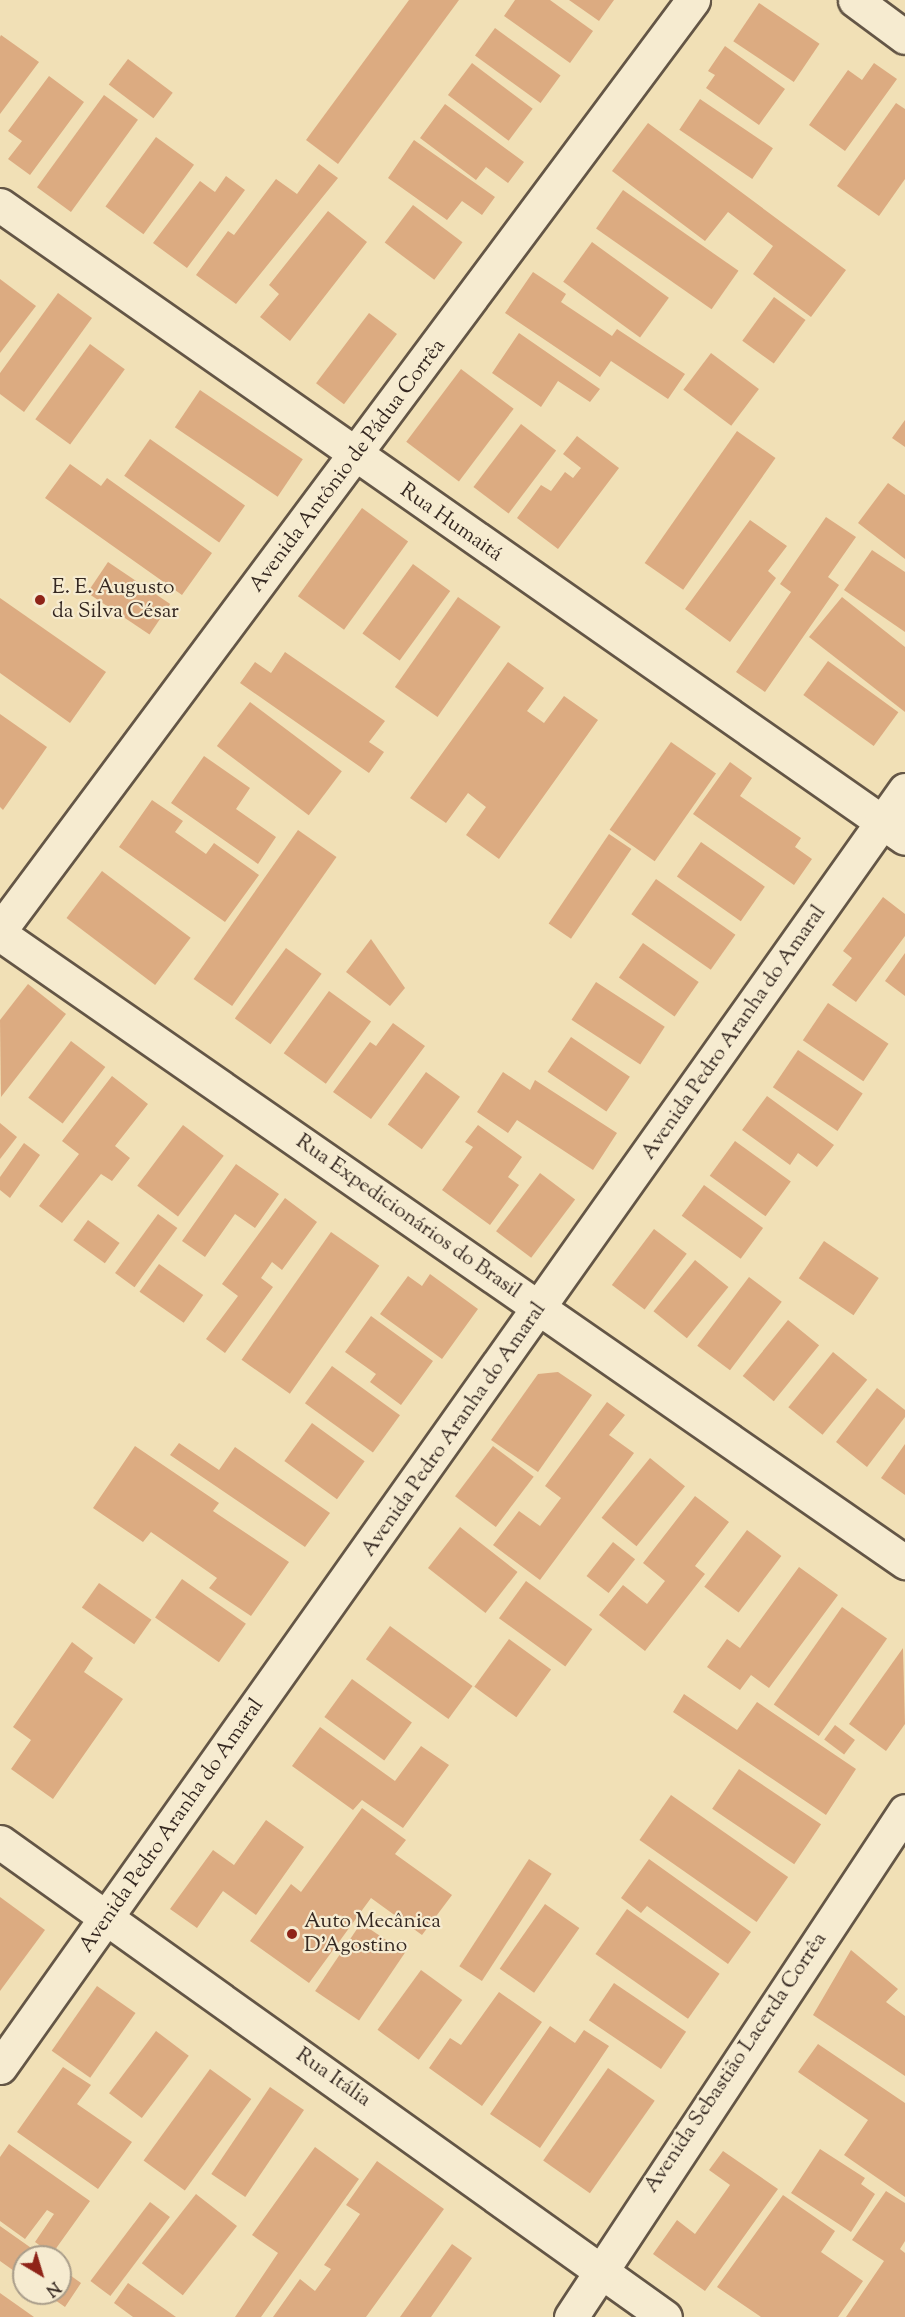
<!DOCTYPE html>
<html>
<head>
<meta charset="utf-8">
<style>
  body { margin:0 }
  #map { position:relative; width:905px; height:2317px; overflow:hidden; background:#f1e0b6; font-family:"Sorts Mill Goudy",serif }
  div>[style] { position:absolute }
  .building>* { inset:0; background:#dcab81; transform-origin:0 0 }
  .roads { filter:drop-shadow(2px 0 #645646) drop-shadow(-2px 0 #645646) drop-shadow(0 2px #645646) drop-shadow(0 -2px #645646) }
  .minor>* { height:33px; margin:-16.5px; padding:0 16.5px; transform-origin:16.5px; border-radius:16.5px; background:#f6ebd0 }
  .dots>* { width:16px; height:16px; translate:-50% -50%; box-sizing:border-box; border:3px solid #f6ebd0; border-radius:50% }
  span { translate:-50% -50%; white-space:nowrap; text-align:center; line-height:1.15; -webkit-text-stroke:4.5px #f6ebd0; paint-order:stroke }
  .street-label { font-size:21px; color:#352821 }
  .poi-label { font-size:21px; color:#352821 }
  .left { translate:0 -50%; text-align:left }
  .north { position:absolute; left:12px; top:2245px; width:60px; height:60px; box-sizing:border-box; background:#f6ebd0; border:2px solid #a99d8a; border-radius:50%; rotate:142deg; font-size:16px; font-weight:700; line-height:24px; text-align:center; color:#352821 }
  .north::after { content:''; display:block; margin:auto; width:21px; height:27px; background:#8f2418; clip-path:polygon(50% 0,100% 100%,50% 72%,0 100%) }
</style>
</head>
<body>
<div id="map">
  <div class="building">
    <i style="clip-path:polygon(409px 0,459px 0,338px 164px,306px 140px)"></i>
    <i style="clip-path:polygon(515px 0,550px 0,593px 31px,570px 63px,504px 16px)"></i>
    <i style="clip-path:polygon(569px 0,614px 0,599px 21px)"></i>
    <i style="left:759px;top:3px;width:73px;height:46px;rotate:34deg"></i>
    <i style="left:495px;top:28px;width:81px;height:34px;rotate:36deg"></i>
    <i style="clip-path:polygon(1px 35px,39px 62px,0 114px,0 37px)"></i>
    <i style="clip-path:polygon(725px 46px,785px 89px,759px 125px,706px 88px,715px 75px,708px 71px)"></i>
    <i style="left:128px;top:59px;width:56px;height:32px;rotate:37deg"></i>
    <i style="left:472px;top:63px;width:76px;height:40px;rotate:37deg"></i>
    <i style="clip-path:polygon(874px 63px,897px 79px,845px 151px,809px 125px,848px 70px,862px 80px)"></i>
    <i style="clip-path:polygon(49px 76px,84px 102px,30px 175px,8px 159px,22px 141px,8px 131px)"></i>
    <i style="left:104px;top:95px;width:42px;height:114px;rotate:36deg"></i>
    <i style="left:700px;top:99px;width:88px;height:37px;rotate:34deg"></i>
    <i style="clip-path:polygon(896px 103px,905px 109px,905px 179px,879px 216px,837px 186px)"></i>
    <i style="clip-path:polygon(445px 104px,524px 162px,508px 183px,486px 167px,476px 180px,420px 138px)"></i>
    <i style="clip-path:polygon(648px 123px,846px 270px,811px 317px,753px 274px,773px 246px,728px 212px,705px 241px,612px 171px)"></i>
    <i style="left:156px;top:137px;width:47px;height:86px;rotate:36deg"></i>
    <i style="clip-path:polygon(414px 140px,495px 197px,482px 215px,462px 201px,447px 220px,388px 178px)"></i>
    <i style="clip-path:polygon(319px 164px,338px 178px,236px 304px,196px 275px,228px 231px,234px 235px,276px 179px,297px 194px)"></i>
    <i style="clip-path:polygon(226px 176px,245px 190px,187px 268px,153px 243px,200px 181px,215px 192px)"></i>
    <i style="left:623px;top:190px;width:141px;height:47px;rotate:35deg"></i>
    <i style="left:413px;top:205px;width:62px;height:47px;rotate:37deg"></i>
    <i style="clip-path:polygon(328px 211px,367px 242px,290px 341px,260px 317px,279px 294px,269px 285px)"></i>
    <i style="left:592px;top:242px;width:95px;height:49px;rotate:36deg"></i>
    <i style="clip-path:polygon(533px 272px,566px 294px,561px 302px,612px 336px,617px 329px,685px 374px,668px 399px,611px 361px,600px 377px,505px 313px)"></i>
    <i style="clip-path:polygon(0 279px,36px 306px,0 353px)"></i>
    <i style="clip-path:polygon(58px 293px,92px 318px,24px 412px,0 394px,0 373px)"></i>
    <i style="left:774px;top:297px;width:39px;height:54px;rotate:36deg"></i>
    <i style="left:369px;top:313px;width:35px;height:88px;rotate:37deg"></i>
    <i style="clip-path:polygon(519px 333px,600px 389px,590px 402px,558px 381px,541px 407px,492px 373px)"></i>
    <i style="left:90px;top:344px;width:43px;height:93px;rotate:36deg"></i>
    <i style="left:711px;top:353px;width:60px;height:46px;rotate:37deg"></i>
    <i style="left:461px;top:369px;width:66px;height:91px;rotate:37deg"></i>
    <i style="left:200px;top:390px;width:124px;height:45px;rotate:34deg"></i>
    <i style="clip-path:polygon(905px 420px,905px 447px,892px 438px)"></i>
    <i style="left:521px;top:424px;width:44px;height:79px;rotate:37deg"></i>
    <i style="left:737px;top:431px;width:47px;height:161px;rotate:35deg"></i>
    <i style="clip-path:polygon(577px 436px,619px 468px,558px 549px,517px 518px,541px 485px,551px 491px,565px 472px,573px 478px,581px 468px,563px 454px)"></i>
    <i style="left:150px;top:439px;width:116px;height:45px;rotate:35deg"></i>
    <i style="clip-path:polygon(70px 464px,101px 486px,107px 478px,212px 553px,182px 595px,45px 498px)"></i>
    <i style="clip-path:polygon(888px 483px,905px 495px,905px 559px,858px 523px)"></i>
    <i style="left:362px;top:508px;width:57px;height:109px;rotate:36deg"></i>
    <i style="clip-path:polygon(826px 517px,856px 537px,828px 577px,839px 585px,765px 692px,736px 672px,791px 592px,780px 584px)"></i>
    <i style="clip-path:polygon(750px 520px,787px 546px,768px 571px,776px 578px,730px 642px,685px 609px)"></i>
    <i style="clip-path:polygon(872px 550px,905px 572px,905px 632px,844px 590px)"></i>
    <i style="left:108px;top:562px;width:75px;height:37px;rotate:34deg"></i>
    <i style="left:413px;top:564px;width:46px;height:86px;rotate:36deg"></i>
    <i style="left:458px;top:597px;width:52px;height:110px;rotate:35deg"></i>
    <i style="clip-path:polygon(842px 597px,905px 647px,905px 712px,809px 637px)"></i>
    <i style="clip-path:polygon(0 598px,106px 672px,70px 723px,0 673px)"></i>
    <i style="clip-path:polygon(285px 652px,385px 721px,369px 742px,384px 752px,369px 773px,240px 683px,255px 662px,271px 673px)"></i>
    <i style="left:828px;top:661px;width:87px;height:42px;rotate:36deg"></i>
    <i style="clip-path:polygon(508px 662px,544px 688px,527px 711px,544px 723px,564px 696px,598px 720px,499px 859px,466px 835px,486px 807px,468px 793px,446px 823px,410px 798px)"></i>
    <i style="left:250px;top:702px;width:115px;height:55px;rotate:37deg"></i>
    <i style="clip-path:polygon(0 714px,47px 747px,3px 810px,0 807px)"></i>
    <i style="left:671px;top:742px;width:55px;height:107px;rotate:35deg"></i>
    <i style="clip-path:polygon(204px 756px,250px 788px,236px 809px,276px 837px,258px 864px,171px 803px)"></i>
    <i style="clip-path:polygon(730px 762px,752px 778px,740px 796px,801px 838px,795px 847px,812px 859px,794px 885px,693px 814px)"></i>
    <i style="clip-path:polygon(152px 800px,183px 821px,175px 832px,206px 854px,214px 843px,259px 875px,225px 922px,119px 847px)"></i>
    <i style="left:298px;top:830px;width:47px;height:182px;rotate:35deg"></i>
    <i style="left:609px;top:834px;width:27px;height:108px;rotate:34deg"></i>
    <i style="left:701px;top:842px;width:78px;height:42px;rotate:35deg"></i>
    <i style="left:102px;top:871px;width:111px;height:59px;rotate:37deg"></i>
    <i style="left:656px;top:879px;width:97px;height:43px;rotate:35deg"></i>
    <i style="clip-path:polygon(883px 897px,905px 914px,905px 936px,856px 1002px,832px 985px,852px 958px,843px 951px)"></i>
    <i style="clip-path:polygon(371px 939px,405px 988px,390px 1006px,346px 972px)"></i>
    <i style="left:643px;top:943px;width:68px;height:42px;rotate:35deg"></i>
    <i style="left:286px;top:948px;width:44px;height:87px;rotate:36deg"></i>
    <i style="clip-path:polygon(905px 953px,905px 996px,885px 981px)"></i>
    <i style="left:596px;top:982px;width:82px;height:45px;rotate:33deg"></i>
    <i style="clip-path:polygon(28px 984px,66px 1014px,1px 1097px,0 1020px)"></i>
    <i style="left:329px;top:991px;width:52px;height:77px;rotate:36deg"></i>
    <i style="left:828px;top:1003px;width:73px;height:45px;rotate:34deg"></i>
    <i style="clip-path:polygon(393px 1023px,425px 1046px,371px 1119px,333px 1092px,370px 1042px,376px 1046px)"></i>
    <i style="left:571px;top:1037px;width:71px;height:42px;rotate:34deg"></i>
    <i style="left:71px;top:1041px;width:43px;height:71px;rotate:37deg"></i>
    <i style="left:798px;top:1050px;width:78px;height:45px;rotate:34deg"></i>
    <i style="left:426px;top:1072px;width:42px;height:65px;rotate:36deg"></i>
    <i style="clip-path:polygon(503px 1072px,530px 1090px,535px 1080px,617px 1133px,593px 1170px,517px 1120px,508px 1133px,477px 1112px)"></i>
    <i style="clip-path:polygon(112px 1076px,148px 1104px,115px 1146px,130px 1158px,112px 1181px,101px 1174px,62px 1223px,39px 1206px,79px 1154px,62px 1141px)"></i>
    <i style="clip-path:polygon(767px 1096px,834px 1145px,817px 1167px,798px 1153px,790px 1165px,742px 1130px)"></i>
    <i style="clip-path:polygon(0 1123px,17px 1137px,0 1159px)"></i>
    <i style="left:183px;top:1125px;width:51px;height:76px;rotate:37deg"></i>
    <i style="clip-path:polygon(478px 1125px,522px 1157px,508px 1177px,519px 1185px,490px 1225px,442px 1190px,473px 1147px,465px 1142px)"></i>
    <i style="left:735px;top:1141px;width:69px;height:43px;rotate:36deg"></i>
    <i style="clip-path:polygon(24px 1143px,40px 1155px,10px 1198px,0 1190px,0 1177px)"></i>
    <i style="clip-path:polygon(236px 1164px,279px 1194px,255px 1228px,235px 1214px,205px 1257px,182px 1241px)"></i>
    <i style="left:540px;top:1173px;width:44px;height:73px;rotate:37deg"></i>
    <i style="left:704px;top:1185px;width:73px;height:38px;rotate:36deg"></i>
    <i style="clip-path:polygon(285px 1198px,317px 1222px,282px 1270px,272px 1262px,261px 1278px,273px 1287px,225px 1353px,206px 1339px,238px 1296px,222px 1284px)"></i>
    <i style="left:158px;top:1214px;width:24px;height:73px;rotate:36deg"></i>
    <i style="left:88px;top:1220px;width:39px;height:25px;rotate:36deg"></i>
    <i style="left:654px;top:1229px;width:41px;height:70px;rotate:37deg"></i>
    <i style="left:331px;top:1232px;width:59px;height:156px;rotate:35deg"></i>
    <i style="left:824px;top:1241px;width:66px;height:45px;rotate:34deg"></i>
    <i style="left:695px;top:1260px;width:43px;height:66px;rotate:39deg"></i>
    <i style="left:159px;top:1264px;width:54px;height:34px;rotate:35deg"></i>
    <i style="clip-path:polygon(430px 1274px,478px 1309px,442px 1359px,380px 1314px,408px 1276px,422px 1286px)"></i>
    <i style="left:749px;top:1277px;width:41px;height:86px;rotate:37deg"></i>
    <i style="clip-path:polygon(371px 1316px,433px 1361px,401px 1405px,370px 1382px,376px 1374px,345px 1352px)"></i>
    <i style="left:788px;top:1320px;width:40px;height:72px;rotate:39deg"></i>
    <i style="left:833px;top:1352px;width:44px;height:71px;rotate:39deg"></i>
    <i style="left:332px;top:1366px;width:84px;height:46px;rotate:36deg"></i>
    <i style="clip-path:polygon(558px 1372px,592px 1395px,538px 1472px,491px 1440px,538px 1374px)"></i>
    <i style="clip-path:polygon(877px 1388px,905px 1410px,905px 1417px,867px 1467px,836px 1442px)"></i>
    <i style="clip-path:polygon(607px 1402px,625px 1415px,609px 1435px,634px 1453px,540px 1580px,493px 1545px,519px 1511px,540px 1526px,561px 1498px,545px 1486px)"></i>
    <i style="left:312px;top:1423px;width:65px;height:47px;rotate:36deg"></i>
    <i style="clip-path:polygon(179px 1443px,219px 1470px,235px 1447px,330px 1513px,305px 1547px,170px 1455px)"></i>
    <i style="clip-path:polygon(905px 1444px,905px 1495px,881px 1478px)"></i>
    <i style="clip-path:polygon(135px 1446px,219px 1503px,213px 1511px,289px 1562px,251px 1616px,209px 1588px,217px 1578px,151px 1532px,143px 1542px,93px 1508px)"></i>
    <i style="left:493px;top:1446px;width:51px;height:63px;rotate:37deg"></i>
    <i style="left:650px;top:1458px;width:45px;height:77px;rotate:39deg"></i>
    <i style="clip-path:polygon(695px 1496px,729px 1522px,695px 1566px,705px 1574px,645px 1651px,599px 1615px,623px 1585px,647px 1604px,665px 1581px,643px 1563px)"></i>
    <i style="left:460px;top:1527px;width:73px;height:52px;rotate:38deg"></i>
    <i style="left:747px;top:1530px;width:43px;height:71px;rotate:37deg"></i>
    <i style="left:613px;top:1542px;width:28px;height:43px;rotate:38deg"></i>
    <i style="clip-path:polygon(799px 1567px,838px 1595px,769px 1688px,751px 1675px,740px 1690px,707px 1667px,727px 1639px,740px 1648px)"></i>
    <i style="left:182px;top:1579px;width:78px;height:47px;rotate:35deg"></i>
    <i style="left:526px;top:1581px;width:82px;height:46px;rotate:36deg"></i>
    <i style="left:99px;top:1583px;width:64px;height:30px;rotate:35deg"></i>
    <i style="left:842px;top:1607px;width:55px;height:119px;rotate:35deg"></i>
    <i style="left:390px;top:1626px;width:102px;height:41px;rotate:36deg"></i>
    <i style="left:509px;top:1639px;width:52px;height:59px;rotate:36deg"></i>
    <i style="clip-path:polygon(72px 1642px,93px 1658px,84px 1672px,123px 1699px,53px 1799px,11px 1769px,31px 1740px,13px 1727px)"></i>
    <i style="clip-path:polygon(903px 1648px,905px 1724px,886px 1751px,849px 1724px)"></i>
    <i style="left:352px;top:1679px;width:74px;height:47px;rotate:36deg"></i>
    <i style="clip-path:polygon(684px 1694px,737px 1730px,757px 1702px,856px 1769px,826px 1815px,673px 1712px)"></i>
    <i style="left:835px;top:1725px;width:25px;height:18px;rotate:37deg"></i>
    <i style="clip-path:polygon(320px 1727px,395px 1781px,421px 1746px,449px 1765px,403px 1828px,362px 1800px,353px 1810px,292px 1766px)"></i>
    <i style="left:739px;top:1769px;width:99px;height:48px;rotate:34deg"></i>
    <i style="left:671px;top:1795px;width:143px;height:55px;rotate:35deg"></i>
    <i style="clip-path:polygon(362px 1808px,406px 1840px,395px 1854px,452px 1895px,422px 1935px,371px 1898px,309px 1983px,250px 1941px,291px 1884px,301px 1892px)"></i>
    <i style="clip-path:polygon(266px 1820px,304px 1847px,256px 1915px,223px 1891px,197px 1928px,170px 1909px,213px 1850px,234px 1865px)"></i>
    <i style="left:529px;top:1859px;width:27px;height:128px;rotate:33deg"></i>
    <i style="clip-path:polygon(649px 1859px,751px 1932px,728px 1964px,647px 1906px,641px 1913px,621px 1898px)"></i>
    <i style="clip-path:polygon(0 1897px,45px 1930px,0 1991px)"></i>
    <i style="left:545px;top:1904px;width:42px;height:79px;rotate:35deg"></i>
    <i style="left:627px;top:1909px;width:113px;height:55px;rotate:35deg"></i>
    <i style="left:361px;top:1923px;width:53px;height:82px;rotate:34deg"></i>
    <i style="clip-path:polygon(851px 1950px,898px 1989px,886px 2002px,905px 2016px,905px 2076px,813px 2015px)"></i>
    <i style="left:421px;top:1970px;width:51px;height:74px;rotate:36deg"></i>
    <i style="left:614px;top:1983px;width:87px;height:45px;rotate:34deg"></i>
    <i style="left:97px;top:1986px;width:47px;height:79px;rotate:35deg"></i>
    <i style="clip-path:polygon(499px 1992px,542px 2022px,482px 2106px,429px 2068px,450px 2038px,461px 2045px)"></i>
    <i style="clip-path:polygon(550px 2026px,575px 2043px,584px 2030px,609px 2046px,540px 2148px,490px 2114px)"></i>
    <i style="left:156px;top:2031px;width:41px;height:78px;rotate:37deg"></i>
    <i style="clip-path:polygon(818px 2044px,905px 2103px,905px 2197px,844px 2155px,868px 2120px,798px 2072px)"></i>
    <i style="clip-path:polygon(63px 2067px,91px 2085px,77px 2104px,132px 2142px,98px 2189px,17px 2132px)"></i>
    <i style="left:608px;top:2068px;width:57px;height:113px;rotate:35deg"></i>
    <i style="left:210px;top:2069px;width:51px;height:113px;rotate:36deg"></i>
    <i style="left:270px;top:2087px;width:41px;height:105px;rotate:34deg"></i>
    <i style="clip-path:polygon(9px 2144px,90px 2201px,52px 2254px,35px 2242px,54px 2214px,47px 2210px,25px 2239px,0 2221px,0 2157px)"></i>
    <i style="clip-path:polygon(315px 2147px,359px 2179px,261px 2317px,235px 2317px,278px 2253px,252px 2235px)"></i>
    <i style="clip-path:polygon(820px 2149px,865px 2178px,861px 2184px,875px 2194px,851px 2232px,791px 2193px)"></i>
    <i style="clip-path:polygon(723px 2151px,778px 2189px,705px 2291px,653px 2254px,677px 2220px,695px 2234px,730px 2185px,709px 2170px)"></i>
    <i style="clip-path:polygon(377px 2161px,444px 2209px,366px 2317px,273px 2317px,300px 2279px,315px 2291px,331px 2269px,324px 2265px,360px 2214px,346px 2205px)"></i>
    <i style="clip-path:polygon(886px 2191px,905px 2203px,905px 2241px,900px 2249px,905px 2253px,905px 2317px,846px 2317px,884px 2261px,852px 2240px)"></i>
    <i style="left:196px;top:2194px;width:52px;height:88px;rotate:38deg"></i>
    <i style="clip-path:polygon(783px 2195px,835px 2231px,821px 2252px,863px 2281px,838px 2317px,761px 2317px,717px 2287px)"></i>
    <i style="left:150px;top:2202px;width:25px;height:99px;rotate:37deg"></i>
    <i style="clip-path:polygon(0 2226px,44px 2257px,24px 2257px,24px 2278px,0 2261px)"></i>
    <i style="clip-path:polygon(452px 2244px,472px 2258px,431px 2317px,400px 2317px)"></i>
    <i style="clip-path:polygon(60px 2268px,81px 2283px,65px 2307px,45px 2293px,60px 2293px)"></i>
    <i style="clip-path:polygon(128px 2283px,176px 2317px,133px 2317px,114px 2303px)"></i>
    <i style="clip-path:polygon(0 2293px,34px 2317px,0 2317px)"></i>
  </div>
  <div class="roads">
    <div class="minor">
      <i style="left:855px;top:0;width:62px;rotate:36.5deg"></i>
      <i style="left:0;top:205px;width:1104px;rotate:34.97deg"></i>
      <i style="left:0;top:930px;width:1160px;rotate:-53.31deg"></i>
      <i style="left:0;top:934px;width:1102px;rotate:34.76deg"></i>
      <i style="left:0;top:1842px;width:817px;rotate:35.54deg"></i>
      <i style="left:0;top:2067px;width:1565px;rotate:-54.68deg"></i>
      <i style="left:571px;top:2317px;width:606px;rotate:-56.57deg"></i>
    </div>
  </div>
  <div class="dots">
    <i style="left:40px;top:600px;background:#8f2418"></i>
    <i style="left:292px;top:1934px;background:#8f2418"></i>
  </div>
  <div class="street-label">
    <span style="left:348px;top:466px;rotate:-53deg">Avenida Antônio de Pádua Corrêa</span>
    <span style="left:451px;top:523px;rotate:35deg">Rua Humaitá</span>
    <span style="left:734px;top:1033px;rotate:-55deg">Avenida Pedro Aranha do Amaral</span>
    <span style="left:408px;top:1217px;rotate:35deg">Rua Expedicionários do Brasil</span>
    <span style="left:454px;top:1430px;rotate:-55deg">Avenida Pedro Aranha do Amaral</span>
    <span style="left:172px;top:1826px;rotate:-55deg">Avenida Pedro Aranha do Amaral</span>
    <span style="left:736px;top:2063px;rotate:-56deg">Avenida Sebastião Lacerda Corrêa</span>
    <span style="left:333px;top:2078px;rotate:35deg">Rua Itália</span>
  </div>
  <div class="poi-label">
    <span class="left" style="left:52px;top:600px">E. E. Augusto<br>da Silva César</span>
    <span class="left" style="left:304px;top:1934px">Auto Mecânica<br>D'Agostino</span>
  </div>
  <div class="north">N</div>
</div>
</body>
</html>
